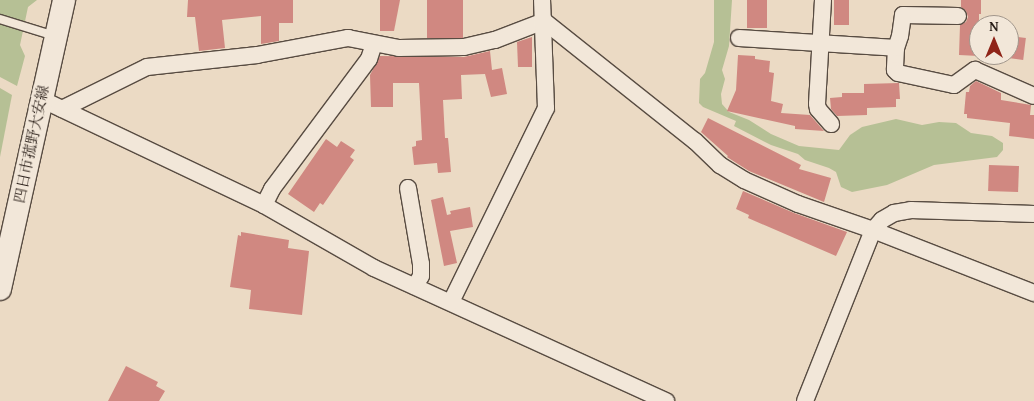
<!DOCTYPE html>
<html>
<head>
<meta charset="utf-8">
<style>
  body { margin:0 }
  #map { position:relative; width:1034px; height:401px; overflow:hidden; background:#ebdac4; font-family:"Gentium Book Plus","Noto Serif JP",serif }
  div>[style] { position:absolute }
  .green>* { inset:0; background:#b6c095 }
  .building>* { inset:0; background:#d08881; transform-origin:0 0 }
  .roads { filter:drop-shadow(1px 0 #584c42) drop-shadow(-1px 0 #584c42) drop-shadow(0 1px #584c42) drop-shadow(0 -1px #584c42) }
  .lane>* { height:8px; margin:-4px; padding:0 4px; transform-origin:4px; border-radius:4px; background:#f2e7d9 }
  .street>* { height:16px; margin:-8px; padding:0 8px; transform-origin:8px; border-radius:8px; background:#f2e7d9 }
  .secondary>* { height:22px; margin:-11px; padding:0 11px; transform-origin:11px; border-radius:11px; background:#f2e7d9 }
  span { translate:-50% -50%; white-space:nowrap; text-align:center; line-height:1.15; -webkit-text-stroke:5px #f2e7d9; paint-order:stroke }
  .street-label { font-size:15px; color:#271c16 }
  .north { position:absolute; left:969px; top:15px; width:50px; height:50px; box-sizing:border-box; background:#f2e7d9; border:1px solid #a1968b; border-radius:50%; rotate:0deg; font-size:14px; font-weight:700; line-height:20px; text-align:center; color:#271c16 }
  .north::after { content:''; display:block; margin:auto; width:18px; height:22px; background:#8f2418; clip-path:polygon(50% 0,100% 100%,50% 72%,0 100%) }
</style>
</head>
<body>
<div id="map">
  <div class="green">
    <i style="clip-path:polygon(0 0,37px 0,28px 7px,20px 45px,25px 56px,17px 86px,0 77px)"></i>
    <i style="clip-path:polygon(714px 0,732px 0,729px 46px,722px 70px,725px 79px,721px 94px,722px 104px,729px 112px,749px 120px,771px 134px,799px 146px,839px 150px,850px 135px,862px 127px,896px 119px,922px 125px,939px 122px,956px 123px,971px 133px,992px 136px,1003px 143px,1003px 150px,997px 157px,934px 165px,887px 185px,852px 192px,841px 187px,836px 172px,829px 168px,805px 160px,798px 154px,771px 145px,734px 126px,736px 121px,703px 107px,699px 103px,700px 79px,705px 73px,714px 42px)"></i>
    <i style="clip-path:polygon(0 88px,12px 95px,0 157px)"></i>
  </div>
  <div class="building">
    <i style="clip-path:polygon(188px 0,293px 0,293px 23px,279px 23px,279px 41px,261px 44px,261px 16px,222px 20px,225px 48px,199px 51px,195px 17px,187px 17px)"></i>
    <i style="clip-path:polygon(380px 0,400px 0,394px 31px,380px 31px)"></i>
    <i style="left:427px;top:0;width:36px;height:38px"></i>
    <i style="left:747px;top:0;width:20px;height:28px"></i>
    <i style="left:834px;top:0;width:15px;height:25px"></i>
    <i style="clip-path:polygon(961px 0,981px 0,981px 14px,979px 14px,979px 56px,959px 55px,960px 25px,966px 22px,968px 17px,966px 11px,961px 7px)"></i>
    <i style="left:1009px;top:36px;width:17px;height:22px;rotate:7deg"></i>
    <i style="clip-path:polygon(532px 37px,532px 67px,518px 67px,517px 42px)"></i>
    <i style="clip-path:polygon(490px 51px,492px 70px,502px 68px,507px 94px,491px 97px,485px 74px,461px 75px,462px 99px,443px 100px,445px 138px,448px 138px,451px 172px,438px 173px,437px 163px,414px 165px,412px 147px,416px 146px,416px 141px,422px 140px,419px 83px,393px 83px,393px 107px,371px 107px,370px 75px,380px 56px,464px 57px)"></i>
    <i style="clip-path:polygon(738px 55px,755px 56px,755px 59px,770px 61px,769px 72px,774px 73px,771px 101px,783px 104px,781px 113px,810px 115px,824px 131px,795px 129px,795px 126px,727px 111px,736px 90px)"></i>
    <i style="clip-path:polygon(976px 81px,1001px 93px,1001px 100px,1031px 105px,1030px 115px,1034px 115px,1034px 139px,1009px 136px,1010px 123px,967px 118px,967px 114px,964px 114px,966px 92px,969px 92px,970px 86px)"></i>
    <i style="clip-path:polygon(899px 83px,900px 99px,896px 99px,896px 107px,867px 108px,867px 115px,837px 116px,831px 109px,830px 98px,842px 97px,842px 93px,864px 93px,864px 84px)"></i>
    <i style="clip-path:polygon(708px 118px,801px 165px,799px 169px,831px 178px,824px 202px,749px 171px,727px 157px,728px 156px,701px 132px)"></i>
    <i style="clip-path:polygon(326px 139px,337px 147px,341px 141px,355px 150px,350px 157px,354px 160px,323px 205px,320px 203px,314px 212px,288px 194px)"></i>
    <i style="left:989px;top:165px;width:30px;height:26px;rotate:2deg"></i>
    <i style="clip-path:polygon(743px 191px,794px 213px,847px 232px,836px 256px,748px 218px,749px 215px,736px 209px)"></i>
    <i style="clip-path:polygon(443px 197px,447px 215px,451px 214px,450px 211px,470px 207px,473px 227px,450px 231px,457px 263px,444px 266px,431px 200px)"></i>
    <i style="clip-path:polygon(241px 232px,289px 240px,288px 248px,309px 251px,302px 315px,249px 309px,251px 290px,230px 287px,238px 235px,241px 236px)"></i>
    <i style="clip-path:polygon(126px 366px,158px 382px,156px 386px,165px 391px,159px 401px,108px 401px)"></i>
  </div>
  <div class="roads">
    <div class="lane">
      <i style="left:0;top:19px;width:58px;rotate:17.2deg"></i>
    </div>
    <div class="street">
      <i style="left:823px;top:0;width:104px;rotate:93.3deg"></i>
      <i style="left:817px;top:104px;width:5px;rotate:79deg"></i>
      <i style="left:818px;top:109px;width:20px;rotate:49deg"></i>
      <i style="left:958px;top:16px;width:55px;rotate:-179deg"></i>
      <i style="left:903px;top:15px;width:21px;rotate:98deg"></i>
      <i style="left:900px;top:36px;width:13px;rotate:108deg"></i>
      <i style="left:896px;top:48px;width:22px;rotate:93deg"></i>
      <i style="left:895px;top:70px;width:4px;rotate:45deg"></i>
      <i style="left:898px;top:73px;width:57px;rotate:12.1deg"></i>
      <i style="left:954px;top:85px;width:26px;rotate:-36deg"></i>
      <i style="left:975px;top:70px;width:64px;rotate:23.8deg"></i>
      <i style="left:544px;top:21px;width:193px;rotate:38.5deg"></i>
      <i style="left:695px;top:141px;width:35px;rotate:44deg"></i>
      <i style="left:720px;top:165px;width:28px;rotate:32deg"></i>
      <i style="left:744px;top:180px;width:59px;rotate:24deg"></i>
      <i style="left:798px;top:204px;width:79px;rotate:19.1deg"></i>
      <i style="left:873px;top:230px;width:173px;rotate:21.4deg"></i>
      <i style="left:739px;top:38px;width:157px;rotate:3.6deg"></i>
      <i style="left:41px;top:99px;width:247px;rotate:25.4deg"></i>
      <i style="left:264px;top:205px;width:127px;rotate:29.8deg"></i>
      <i style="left:374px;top:268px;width:321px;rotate:24.5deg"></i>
      <i style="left:62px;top:109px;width:95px;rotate:-26.3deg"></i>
      <i style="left:147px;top:67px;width:111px;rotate:-6.2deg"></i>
      <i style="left:257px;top:55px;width:93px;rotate:-10.6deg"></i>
      <i style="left:348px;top:38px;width:52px;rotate:11.1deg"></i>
      <i style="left:399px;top:48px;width:65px;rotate:-0.9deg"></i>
      <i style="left:464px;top:47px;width:32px;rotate:-13deg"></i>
      <i style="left:495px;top:40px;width:53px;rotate:-21.2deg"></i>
      <i style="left:408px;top:188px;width:77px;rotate:80.3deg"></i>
      <i style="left:421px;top:264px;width:12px;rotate:90deg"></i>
      <i style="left:421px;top:276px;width:12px;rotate:121deg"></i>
      <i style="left:264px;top:205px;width:18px;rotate:-63deg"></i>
      <i style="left:272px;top:189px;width:162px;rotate:-53.3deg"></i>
      <i style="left:369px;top:59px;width:16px;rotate:-72deg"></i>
      <i style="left:451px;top:302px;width:216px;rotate:-63.9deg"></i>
      <i style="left:546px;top:108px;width:108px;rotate:-92.1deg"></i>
      <i style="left:805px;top:401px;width:184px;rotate:-68.3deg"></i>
      <i style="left:873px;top:230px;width:13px;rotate:-48deg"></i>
      <i style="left:882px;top:220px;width:14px;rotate:-30deg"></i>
      <i style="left:894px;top:213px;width:17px;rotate:-10deg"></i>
      <i style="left:911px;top:210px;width:123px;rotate:1.9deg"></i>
    </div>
    <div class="secondary">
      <i style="left:0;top:289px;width:296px;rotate:-77.5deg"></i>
    </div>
  </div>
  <div class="street-label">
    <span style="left:31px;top:144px;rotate:-78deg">四日市菰野大安線</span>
  </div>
  <div class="north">N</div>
</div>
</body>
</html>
